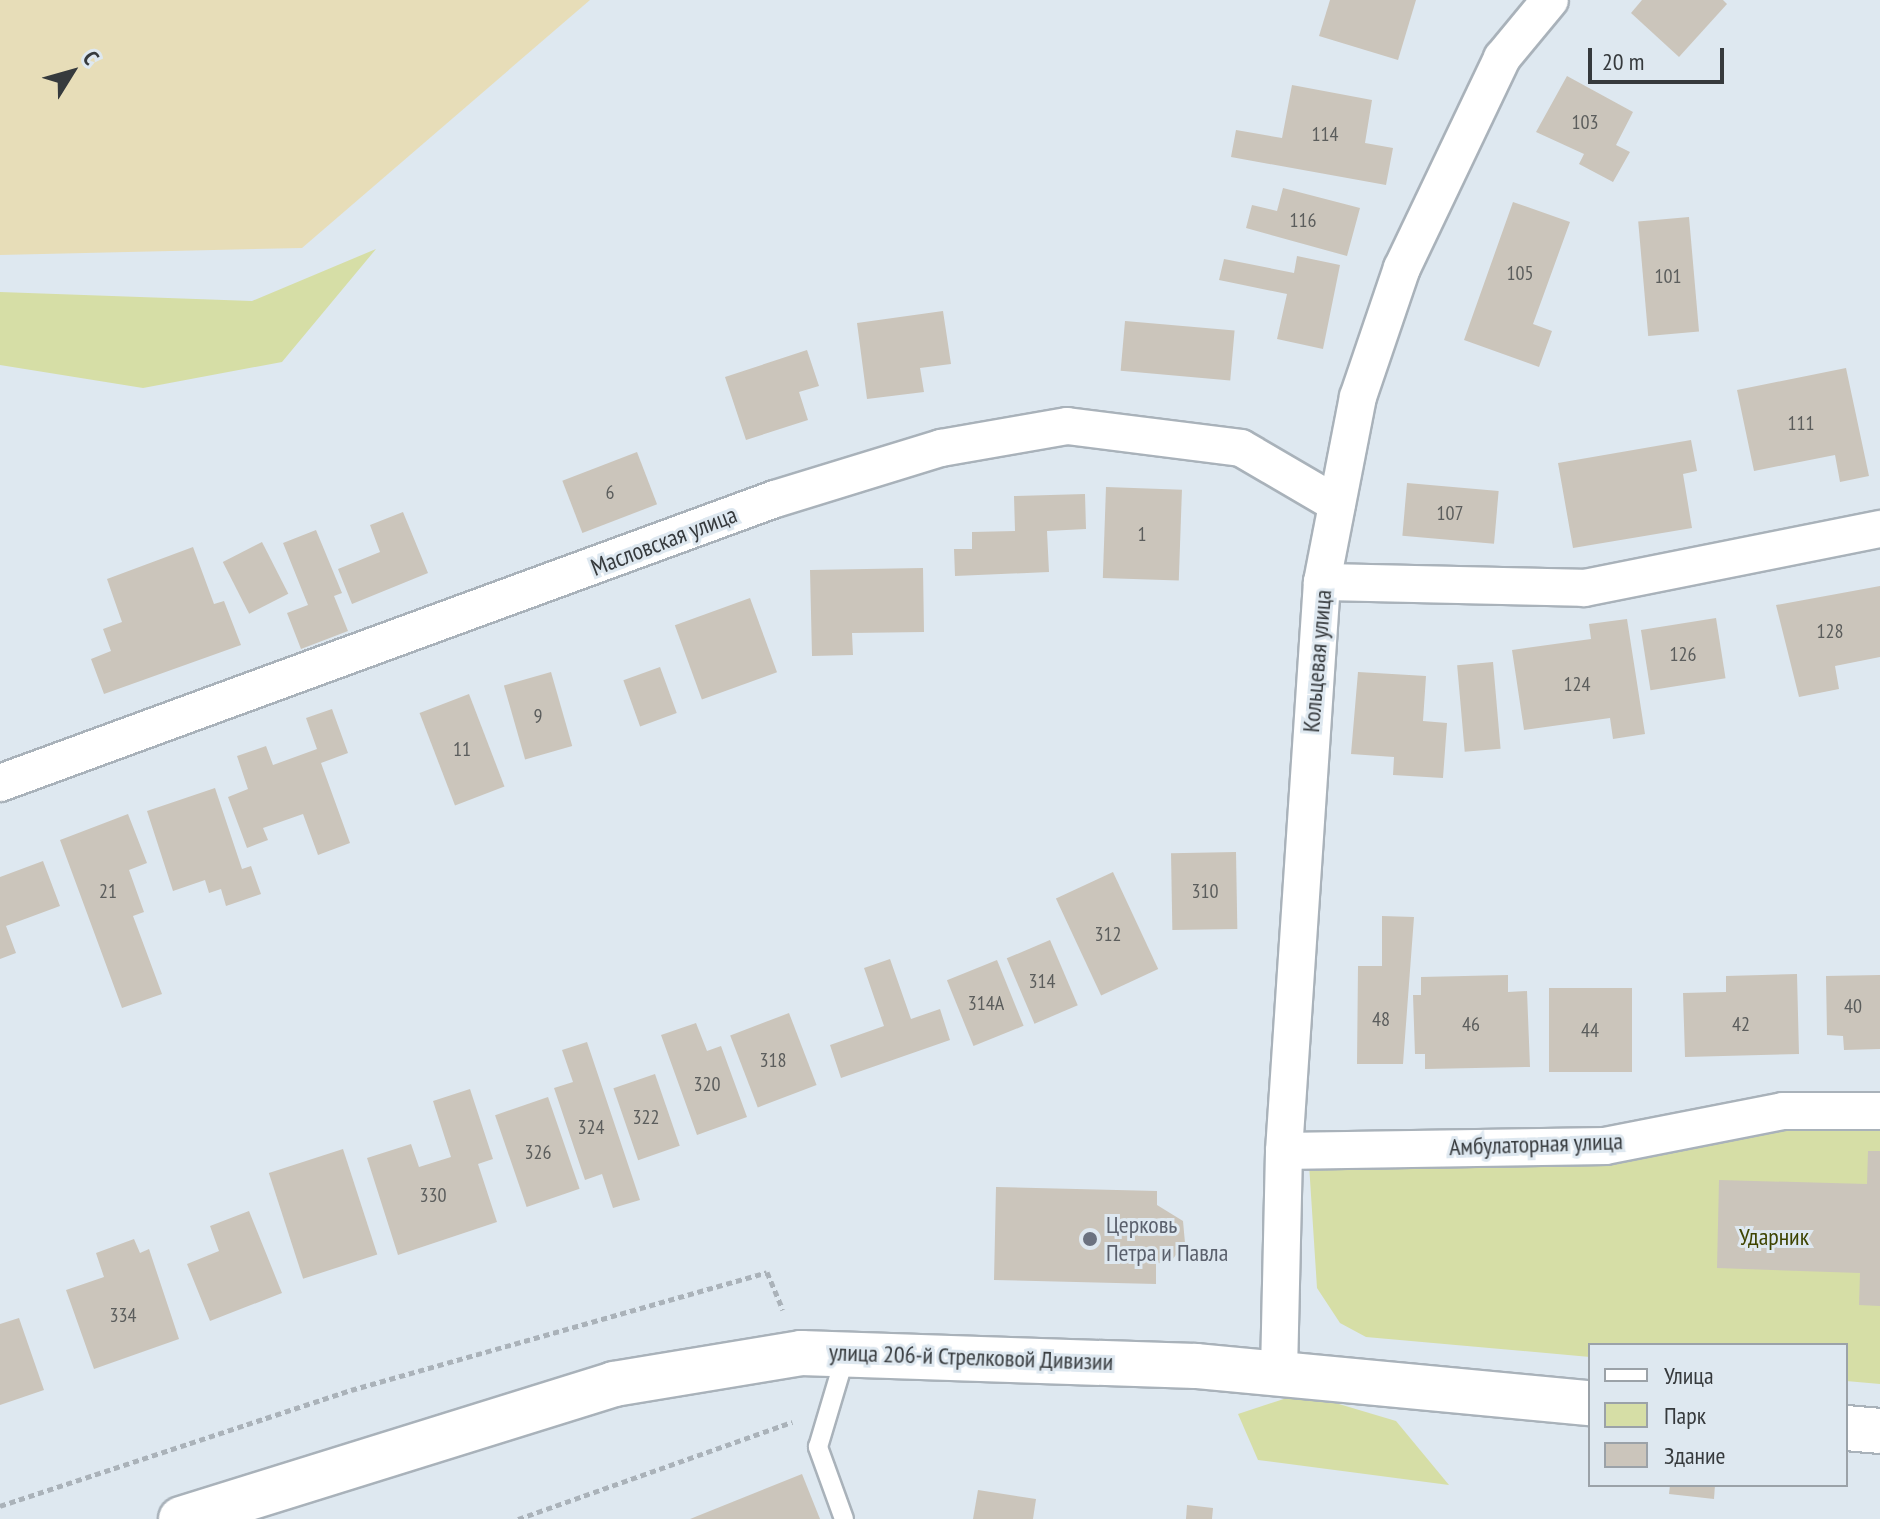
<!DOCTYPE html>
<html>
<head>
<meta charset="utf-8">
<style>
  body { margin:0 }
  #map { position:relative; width:1880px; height:1519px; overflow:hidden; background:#dee8f0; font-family:"PT Sans Narrow",sans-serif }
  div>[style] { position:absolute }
  .green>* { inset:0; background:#d6dea6 }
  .sand>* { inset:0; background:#e7ddb8 }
  .building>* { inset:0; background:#cbc5bb; transform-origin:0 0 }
  .path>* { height:5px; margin-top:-2.5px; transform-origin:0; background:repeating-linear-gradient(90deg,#aab2b9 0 6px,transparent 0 10px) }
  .roads { filter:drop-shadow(2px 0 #a9b2ba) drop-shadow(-2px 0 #a9b2ba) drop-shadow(0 2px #a9b2ba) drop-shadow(0 -2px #a9b2ba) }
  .service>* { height:18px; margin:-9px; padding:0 9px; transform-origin:9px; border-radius:9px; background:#fff }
  .minor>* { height:36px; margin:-18px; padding:0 18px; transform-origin:18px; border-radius:18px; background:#fff }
  .secondary>* { height:44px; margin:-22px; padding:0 22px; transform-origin:22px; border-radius:22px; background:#fff }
  .dots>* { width:22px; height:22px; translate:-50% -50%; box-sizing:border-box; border:4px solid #dee8f0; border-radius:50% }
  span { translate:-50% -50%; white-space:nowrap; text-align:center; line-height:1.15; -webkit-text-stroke:6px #dee8f0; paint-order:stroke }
  .number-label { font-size:20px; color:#5b5d5c }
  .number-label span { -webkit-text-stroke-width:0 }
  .street-label { font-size:24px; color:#363a3d }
  .worship-label { font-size:24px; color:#5b616d }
  .left { translate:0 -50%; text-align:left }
  .park-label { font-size:24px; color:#3e4400 }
  .legend { position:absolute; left:1588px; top:1343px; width:260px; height:144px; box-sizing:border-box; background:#dee8f0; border:2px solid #9ba2a8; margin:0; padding:10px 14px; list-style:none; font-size:24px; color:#363a3d }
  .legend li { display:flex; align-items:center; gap:16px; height:40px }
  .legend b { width:40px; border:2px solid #9ba2a8 }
  .north { position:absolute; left:32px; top:32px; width:80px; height:80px; -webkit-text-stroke:6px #dee8f0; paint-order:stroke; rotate:53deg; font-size:22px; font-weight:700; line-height:32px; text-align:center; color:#363a3d }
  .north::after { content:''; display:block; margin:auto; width:28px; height:36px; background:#363a3d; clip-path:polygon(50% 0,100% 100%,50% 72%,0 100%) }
  .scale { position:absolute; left:1588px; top:48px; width:136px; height:36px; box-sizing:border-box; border:4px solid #363a3d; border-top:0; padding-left:10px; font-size:24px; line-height:28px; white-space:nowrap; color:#363a3d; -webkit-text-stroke:6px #dee8f0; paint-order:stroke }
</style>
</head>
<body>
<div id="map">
  <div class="green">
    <i style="clip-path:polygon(376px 249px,282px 362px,143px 388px,0 365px,0 292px,252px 301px)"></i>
    <i style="clip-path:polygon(1777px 1128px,1880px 1128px,1880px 1384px,1846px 1381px,1846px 1345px,1590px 1345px,1590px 1357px,1366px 1337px,1340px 1323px,1317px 1288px,1309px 1164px,1603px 1164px)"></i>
    <i style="clip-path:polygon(1302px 1393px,1396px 1421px,1449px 1485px,1258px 1460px,1238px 1414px)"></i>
  </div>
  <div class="sand">
    <i style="clip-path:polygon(0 0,590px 0,302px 248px,0 255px)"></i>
  </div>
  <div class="building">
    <i style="clip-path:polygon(1330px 0,1416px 0,1398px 60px,1319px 36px)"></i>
    <i style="clip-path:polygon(1642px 0,1723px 0,1727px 4px,1679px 57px,1631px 13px)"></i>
    <i style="clip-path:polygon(1567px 76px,1633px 112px,1616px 145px,1630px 152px,1613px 182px,1579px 164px,1584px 154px,1536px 132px)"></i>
    <i style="clip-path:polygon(1292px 85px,1372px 100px,1365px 143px,1393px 148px,1386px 185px,1231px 157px,1236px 130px,1282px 138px)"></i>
    <i style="clip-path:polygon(1283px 188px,1360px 208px,1347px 256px,1246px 228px,1252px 205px,1277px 211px)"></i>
    <i style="clip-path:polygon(1513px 202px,1570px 222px,1533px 324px,1552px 331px,1539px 367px,1464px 340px)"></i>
    <i style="left:1689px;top:217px;width:115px;height:51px;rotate:85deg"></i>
    <i style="clip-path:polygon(1297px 256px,1340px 265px,1323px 349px,1277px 339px,1287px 294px,1219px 280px,1224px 259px,1294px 273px)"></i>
    <i style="clip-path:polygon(943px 311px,951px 364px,920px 368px,924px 392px,867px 399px,857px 323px)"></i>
    <i style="left:1125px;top:321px;width:110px;height:50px;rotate:5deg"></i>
    <i style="clip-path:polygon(807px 350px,819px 386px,799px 392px,808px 420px,746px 440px,725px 377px)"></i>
    <i style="clip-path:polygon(1846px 368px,1869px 476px,1840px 482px,1835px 455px,1754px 471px,1737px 390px)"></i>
    <i style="clip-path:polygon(1691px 440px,1697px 471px,1683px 474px,1692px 528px,1573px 548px,1558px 463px)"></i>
    <i style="left:637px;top:452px;width:56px;height:80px;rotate:69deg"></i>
    <i style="left:1407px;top:483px;width:92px;height:53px;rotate:5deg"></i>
    <i style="left:1106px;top:487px;width:76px;height:91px;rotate:2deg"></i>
    <i style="clip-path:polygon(1085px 494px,1086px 529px,1047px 531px,1049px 572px,955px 576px,954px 549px,972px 549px,972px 532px,1015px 531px,1014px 496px)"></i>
    <i style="clip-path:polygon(403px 512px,428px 573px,352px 604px,338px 569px,380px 552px,370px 525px)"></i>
    <i style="clip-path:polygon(316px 530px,342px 593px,334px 596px,348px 631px,301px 649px,287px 613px,308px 605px,283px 543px)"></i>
    <i style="left:262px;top:542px;width:58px;height:44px;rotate:63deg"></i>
    <i style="clip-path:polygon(193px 547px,214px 604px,224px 601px,241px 645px,104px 694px,91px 659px,111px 651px,103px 629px,122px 622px,107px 579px)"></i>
    <i style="clip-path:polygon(923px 568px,924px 632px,852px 633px,853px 655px,812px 656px,810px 570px)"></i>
    <i style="clip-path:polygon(1880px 586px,1880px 657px,1835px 666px,1839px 689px,1799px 697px,1776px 605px)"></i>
    <i style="left:750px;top:598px;width:79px;height:80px;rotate:70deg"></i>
    <i style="left:1716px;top:618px;width:61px;height:76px;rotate:81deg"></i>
    <i style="clip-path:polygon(1627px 619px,1645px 734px,1613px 739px,1610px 718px,1524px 730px,1512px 650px,1591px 639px,1589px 624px)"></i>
    <i style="left:1493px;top:662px;width:87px;height:36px;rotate:85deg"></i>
    <i style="left:660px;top:667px;width:49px;height:39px;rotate:70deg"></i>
    <i style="left:551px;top:672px;width:77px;height:49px;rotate:74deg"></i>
    <i style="clip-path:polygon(1358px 672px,1426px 676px,1423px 721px,1447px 723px,1443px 778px,1393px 775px,1394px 757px,1351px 754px)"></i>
    <i style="left:469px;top:694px;width:99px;height:53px;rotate:69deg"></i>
    <i style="clip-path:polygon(332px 709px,348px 753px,321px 763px,350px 843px,318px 855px,303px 814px,263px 828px,268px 840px,247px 848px,228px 797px,248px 789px,237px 756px,266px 746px,273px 765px,317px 749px,306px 718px)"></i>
    <i style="clip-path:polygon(215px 788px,242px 869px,251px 866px,261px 894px,226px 906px,221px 889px,209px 893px,205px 880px,173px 891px,147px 811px)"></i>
    <i style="clip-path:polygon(128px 814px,147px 863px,129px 870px,144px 912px,133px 916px,162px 994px,122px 1008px,60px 840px)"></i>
    <i style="left:1236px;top:852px;width:77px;height:65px;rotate:89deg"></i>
    <i style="clip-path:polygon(43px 861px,60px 906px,6px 926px,16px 953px,0 959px,0 877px)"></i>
    <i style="left:1113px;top:872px;width:107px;height:63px;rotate:65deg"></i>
    <i style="clip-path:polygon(1382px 916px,1414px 917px,1403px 1064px,1357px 1064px,1358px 966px,1382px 966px)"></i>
    <i style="left:1050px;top:940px;width:71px;height:47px;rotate:67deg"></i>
    <i style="clip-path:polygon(890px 959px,911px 1019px,940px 1009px,950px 1040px,841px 1078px,830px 1045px,884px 1026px,864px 968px)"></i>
    <i style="left:997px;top:960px;width:71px;height:54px;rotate:68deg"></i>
    <i style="clip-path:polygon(1797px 974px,1799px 1054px,1685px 1057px,1683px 993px,1726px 992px,1726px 976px)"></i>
    <i style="clip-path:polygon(1508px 975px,1508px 992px,1527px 991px,1530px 1067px,1425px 1069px,1425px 1054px,1415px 1054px,1413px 995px,1421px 995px,1421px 977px)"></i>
    <i style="clip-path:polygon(1880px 975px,1880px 1049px,1844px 1050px,1843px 1036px,1827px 1035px,1826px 976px)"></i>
    <i style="left:1549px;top:988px;width:83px;height:84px"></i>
    <i style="left:789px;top:1013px;width:77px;height:63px;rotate:69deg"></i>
    <i style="clip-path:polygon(696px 1023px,707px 1051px,721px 1046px,747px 1117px,697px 1135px,661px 1035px)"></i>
    <i style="clip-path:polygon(587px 1042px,640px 1200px,613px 1208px,602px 1174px,585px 1180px,554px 1088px,573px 1082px,562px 1050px)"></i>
    <i style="left:655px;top:1074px;width:76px;height:44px;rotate:71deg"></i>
    <i style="clip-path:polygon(470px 1089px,493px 1159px,478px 1164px,497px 1222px,398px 1255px,367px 1158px,411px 1144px,419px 1167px,451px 1157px,433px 1101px)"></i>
    <i style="left:548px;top:1097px;width:97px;height:56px;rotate:71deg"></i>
    <i style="left:343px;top:1149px;width:111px;height:78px;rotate:72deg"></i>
    <i style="clip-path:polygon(1868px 1151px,1880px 1151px,1880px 1306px,1859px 1305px,1860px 1273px,1717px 1268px,1719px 1180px,1867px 1184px)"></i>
    <i style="clip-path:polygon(996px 1187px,1157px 1191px,1157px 1205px,1183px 1221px,1185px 1243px,1172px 1260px,1156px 1264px,1156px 1284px,994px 1280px)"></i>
    <i style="clip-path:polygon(249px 1211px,282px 1293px,210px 1321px,187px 1264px,219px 1251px,210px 1226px)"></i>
    <i style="clip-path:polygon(134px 1239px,140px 1253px,149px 1249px,179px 1339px,94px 1369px,66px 1290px,104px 1277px,96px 1253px)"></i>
    <i style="clip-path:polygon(19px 1318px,44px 1390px,0 1405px,0 1324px)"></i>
    <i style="clip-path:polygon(802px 1474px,820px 1519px,690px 1519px)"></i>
    <i style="clip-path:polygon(1670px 1485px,1715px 1485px,1714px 1499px,1669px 1494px)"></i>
    <i style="clip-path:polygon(978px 1490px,1036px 1499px,1033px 1519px,973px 1519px)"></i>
    <i style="clip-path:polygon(1187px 1505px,1213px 1508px,1212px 1519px,1186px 1519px)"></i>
  </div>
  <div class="path">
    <i style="left:0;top:1506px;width:370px;rotate:-18.3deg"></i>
    <i style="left:351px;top:1390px;width:432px;rotate:-15.8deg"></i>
    <i style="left:767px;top:1272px;width:41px;rotate:67.2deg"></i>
    <i style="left:518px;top:1519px;width:291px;rotate:-19.5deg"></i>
  </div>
  <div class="roads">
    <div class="service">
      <i style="left:844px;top:1519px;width:77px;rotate:-109.9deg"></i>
      <i style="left:818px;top:1447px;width:98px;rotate:-73.4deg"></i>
    </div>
    <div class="minor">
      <i style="left:1322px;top:582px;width:262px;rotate:1.3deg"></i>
      <i style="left:1584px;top:588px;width:302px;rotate:-11.3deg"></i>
      <i style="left:0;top:783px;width:825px;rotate:-20.13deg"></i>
      <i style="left:775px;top:499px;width:174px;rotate:-17.1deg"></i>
      <i style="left:941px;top:448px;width:128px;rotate:-9.9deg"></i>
      <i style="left:1067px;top:426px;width:175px;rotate:7.2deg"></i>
      <i style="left:1241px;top:448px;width:111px;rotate:30.3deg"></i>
      <i style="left:1284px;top:1151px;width:321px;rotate:-0.9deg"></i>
      <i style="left:1605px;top:1146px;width:181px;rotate:-11.1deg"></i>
      <i style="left:1783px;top:1111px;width:97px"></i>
      <i style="left:1279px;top:1372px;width:221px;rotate:-88.7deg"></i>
      <i style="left:1284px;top:1151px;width:570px;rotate:-86.18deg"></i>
      <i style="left:1322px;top:582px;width:188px;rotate:-79deg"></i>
      <i style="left:1358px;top:397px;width:136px;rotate:-71.2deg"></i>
      <i style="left:1402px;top:268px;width:233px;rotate:-64.5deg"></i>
      <i style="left:1502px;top:58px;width:75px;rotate:-50.4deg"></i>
    </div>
    <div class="secondary">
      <i style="left:1846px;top:1428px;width:34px;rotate:5deg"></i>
      <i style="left:181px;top:1519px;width:454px;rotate:-17.3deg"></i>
      <i style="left:614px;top:1384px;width:190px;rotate:-9.4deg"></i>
      <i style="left:801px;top:1353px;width:395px;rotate:1.9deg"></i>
      <i style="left:1196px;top:1366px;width:396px;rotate:5.4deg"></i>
    </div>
  </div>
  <div class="dots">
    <i style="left:1090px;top:1239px;background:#6b7280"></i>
  </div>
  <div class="number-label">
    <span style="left:1585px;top:122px">103</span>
    <span style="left:1325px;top:134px">114</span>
    <span style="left:1303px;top:220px">116</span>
    <span style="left:1520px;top:273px">105</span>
    <span style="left:1668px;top:276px">101</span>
    <span style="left:1801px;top:423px">111</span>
    <span style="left:610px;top:492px">6</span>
    <span style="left:1450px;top:513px">107</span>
    <span style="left:1142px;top:534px">1</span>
    <span style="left:1830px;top:631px">128</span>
    <span style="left:1683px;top:654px">126</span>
    <span style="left:1577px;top:684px">124</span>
    <span style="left:538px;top:716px">9</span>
    <span style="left:462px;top:749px">11</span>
    <span style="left:108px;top:891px">21</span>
    <span style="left:1205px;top:891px">310</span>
    <span style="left:1108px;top:934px">312</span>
    <span style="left:1042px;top:981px">314</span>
    <span style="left:986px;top:1003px">314А</span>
    <span style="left:1853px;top:1006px">40</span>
    <span style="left:1381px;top:1019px">48</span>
    <span style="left:1471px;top:1024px">46</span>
    <span style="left:1741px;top:1024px">42</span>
    <span style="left:1590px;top:1030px">44</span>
    <span style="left:773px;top:1060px">318</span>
    <span style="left:707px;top:1084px">320</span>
    <span style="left:646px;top:1117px">322</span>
    <span style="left:591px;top:1127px">324</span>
    <span style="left:538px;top:1152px">326</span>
    <span style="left:433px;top:1195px">330</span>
    <span style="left:123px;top:1315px">334</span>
  </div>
  <div class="street-label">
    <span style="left:664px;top:541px;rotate:-21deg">Масловская улица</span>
    <span style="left:1317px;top:661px;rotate:-85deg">Кольцевая улица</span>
    <span style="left:1536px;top:1144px;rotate:-2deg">Амбулаторная улица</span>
    <span style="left:971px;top:1357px;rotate:2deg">улица 206-й Стрелковой Дивизии</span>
  </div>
  <div class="worship-label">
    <span class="left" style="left:1106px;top:1239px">Церковь<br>Петра и Павла</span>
  </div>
  <div class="park-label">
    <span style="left:1774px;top:1237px">Ударник</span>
  </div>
  <ul class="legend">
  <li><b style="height:10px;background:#fff"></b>Улица</li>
  <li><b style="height:22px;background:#d6dea6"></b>Парк</li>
  <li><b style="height:22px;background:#cbc5bb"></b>Здание</li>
  </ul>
  <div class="north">С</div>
  <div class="scale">20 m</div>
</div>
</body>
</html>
